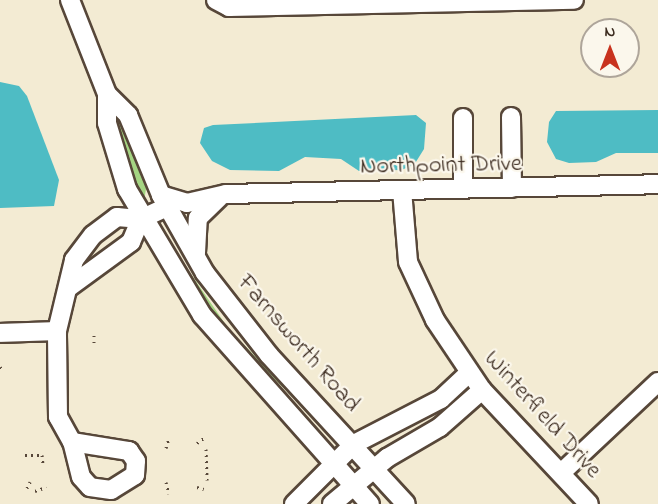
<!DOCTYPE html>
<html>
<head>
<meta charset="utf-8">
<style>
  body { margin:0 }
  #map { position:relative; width:658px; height:504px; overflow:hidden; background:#f3ebd3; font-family:"Indie Flower",sans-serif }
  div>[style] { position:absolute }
  .green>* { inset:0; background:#a5d583 }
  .water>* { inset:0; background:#4ebcc4 }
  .path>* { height:3px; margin-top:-1.5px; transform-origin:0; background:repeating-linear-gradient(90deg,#574739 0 1.5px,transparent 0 6px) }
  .roads { filter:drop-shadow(2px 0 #574739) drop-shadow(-2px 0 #574739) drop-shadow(0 2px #574739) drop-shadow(0 -2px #574739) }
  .minor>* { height:18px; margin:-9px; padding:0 9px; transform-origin:9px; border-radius:9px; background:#fff }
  span { translate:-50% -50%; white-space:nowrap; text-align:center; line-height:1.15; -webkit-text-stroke:4.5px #fbf7ec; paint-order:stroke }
  .street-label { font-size:24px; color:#3b2a1e }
  .north { position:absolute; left:580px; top:18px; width:60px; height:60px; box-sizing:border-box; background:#fbf7ec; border:2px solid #aea59a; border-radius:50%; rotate:0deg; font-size:16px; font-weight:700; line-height:24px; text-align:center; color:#3b2a1e }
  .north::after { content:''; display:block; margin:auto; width:21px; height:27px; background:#c8321e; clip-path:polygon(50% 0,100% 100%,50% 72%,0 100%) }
</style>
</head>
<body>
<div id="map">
  <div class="green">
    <i style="clip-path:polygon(114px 120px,121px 122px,147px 183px,144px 201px,111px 126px)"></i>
    <i style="clip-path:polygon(171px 245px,228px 328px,334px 439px,225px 329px)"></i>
  </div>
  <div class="water">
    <i style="clip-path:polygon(0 82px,19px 86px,27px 96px,59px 180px,54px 206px,0 208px)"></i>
    <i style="clip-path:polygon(658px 110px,658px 153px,616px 153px,596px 162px,569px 163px,556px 159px,547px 142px,549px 122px,556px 111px)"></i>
    <i style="clip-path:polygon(416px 115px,426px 123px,424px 149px,414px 165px,401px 170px,359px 171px,341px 159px,305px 157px,279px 171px,230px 170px,212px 161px,200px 143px,204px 128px,213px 125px)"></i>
  </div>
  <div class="path">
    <i style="left:94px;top:335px;width:10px;rotate:90deg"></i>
    <i style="left:0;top:367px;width:5px;rotate:37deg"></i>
    <i style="left:197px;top:443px;width:9px;rotate:-36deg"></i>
    <i style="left:166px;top:448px;width:10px;rotate:-73deg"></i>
    <i style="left:206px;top:449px;width:31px;rotate:88deg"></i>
    <i style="left:25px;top:455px;width:17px"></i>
    <i style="left:42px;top:455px;width:10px;rotate:84deg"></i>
    <i style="left:166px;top:482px;width:12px;rotate:76deg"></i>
    <i style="left:197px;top:487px;width:7px;rotate:16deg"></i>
    <i style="left:27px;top:488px;width:7px;rotate:-63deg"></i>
    <i style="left:35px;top:491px;width:12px;rotate:-20deg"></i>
  </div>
  <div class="roads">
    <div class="minor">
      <i style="left:70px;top:0;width:101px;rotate:68.5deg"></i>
      <i style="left:107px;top:94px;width:30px;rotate:45deg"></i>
      <i style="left:128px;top:115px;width:87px;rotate:67.6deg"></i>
      <i style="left:161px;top:195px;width:90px;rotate:60.6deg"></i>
      <i style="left:205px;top:273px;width:104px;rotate:52deg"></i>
      <i style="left:269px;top:355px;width:202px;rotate:47.4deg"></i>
      <i style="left:216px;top:0;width:15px;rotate:28deg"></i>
      <i style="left:229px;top:7px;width:345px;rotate:-1.2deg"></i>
      <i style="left:107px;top:94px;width:29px;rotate:90deg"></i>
      <i style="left:107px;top:123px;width:69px;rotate:73.1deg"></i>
      <i style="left:127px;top:189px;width:147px;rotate:59.2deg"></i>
      <i style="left:202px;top:315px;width:253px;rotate:48.4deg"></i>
      <i style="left:511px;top:117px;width:71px;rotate:89.2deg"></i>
      <i style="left:463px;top:189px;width:71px;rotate:-90deg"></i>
      <i style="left:402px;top:190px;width:72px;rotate:85.2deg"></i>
      <i style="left:408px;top:262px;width:64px;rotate:65deg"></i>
      <i style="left:435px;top:320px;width:84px;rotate:56.1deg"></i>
      <i style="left:482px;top:390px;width:156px;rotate:46.8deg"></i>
      <i style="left:161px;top:195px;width:27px;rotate:17deg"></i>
      <i style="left:187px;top:203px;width:40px;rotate:-13deg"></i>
      <i style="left:226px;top:194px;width:432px;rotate:-1.3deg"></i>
      <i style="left:196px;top:253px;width:35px;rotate:-87deg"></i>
      <i style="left:198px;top:218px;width:29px;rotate:-44deg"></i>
      <i style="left:68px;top:288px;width:78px;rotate:-36.1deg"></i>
      <i style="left:131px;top:242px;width:25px;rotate:-67deg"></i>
      <i style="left:0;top:333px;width:57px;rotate:-2deg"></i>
      <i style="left:72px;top:442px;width:58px;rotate:9deg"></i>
      <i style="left:129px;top:451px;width:12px;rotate:55deg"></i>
      <i style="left:136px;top:461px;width:14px;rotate:94deg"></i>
      <i style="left:135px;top:475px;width:28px;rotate:148deg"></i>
      <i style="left:111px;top:490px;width:21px;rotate:-172deg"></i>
      <i style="left:90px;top:487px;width:13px;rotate:-132deg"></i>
      <i style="left:81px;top:477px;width:36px;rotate:-104deg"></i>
      <i style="left:72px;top:442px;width:29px;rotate:-119deg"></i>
      <i style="left:58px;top:417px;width:86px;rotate:-90.7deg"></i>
      <i style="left:57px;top:331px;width:73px;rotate:-76.5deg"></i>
      <i style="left:74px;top:260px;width:31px;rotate:-53deg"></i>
      <i style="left:93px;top:235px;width:30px;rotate:-37deg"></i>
      <i style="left:117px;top:217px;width:24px;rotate:5deg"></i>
      <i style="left:141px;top:219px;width:29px;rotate:-25deg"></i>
      <i style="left:561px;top:473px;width:133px;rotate:-43.2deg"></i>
      <i style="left:294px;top:504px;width:85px;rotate:-45deg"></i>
      <i style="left:354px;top:444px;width:98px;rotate:-27.3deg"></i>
      <i style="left:441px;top:399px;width:38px;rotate:-43deg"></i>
      <i style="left:332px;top:504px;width:72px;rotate:-39.9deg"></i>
      <i style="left:387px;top:458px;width:61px;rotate:-30.3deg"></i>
      <i style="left:440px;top:427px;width:56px;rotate:-41.4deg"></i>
    </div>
  </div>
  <div class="street-label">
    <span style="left:441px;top:166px;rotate:-1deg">Northpoint Drive</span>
    <span style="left:298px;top:344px;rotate:49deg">Farnsworth Road</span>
    <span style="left:542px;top:415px;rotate:48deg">Winterfield Drive</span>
  </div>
  <div class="north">N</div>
</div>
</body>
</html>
